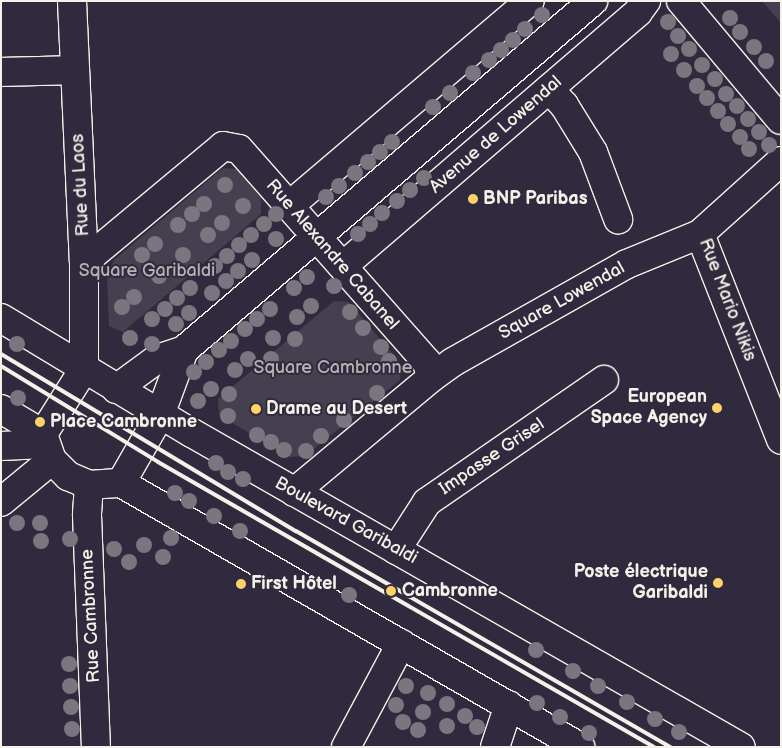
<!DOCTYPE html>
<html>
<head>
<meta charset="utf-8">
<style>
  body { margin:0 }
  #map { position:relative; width:782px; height:748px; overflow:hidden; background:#2f2a3d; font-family:"Balsamiq Sans",sans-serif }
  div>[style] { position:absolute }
  .green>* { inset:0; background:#454050 }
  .roads { filter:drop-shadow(1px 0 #f4f1e8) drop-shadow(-1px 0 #f4f1e8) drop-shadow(0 1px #f4f1e8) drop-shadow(0 -1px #f4f1e8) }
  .minor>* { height:28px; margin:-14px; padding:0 14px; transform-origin:14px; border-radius:14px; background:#2f2a3d }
  .major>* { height:28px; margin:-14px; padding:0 14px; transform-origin:14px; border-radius:14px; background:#2f2a3d }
  .rail>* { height:4px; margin:-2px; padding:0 2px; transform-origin:2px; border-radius:2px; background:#f4f1e8 }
  .trees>* { width:16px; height:16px; margin:-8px; border-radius:50%; background:#7a757e }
  .dots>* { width:14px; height:14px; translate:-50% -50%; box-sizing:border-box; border:2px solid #2f2a3d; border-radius:50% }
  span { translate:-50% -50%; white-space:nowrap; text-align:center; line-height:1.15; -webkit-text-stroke:4px #2f2a3d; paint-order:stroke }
  .street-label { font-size:18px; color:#f4f1e8 }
  .poi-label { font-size:18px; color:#f4f1e8; font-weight:700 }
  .left { translate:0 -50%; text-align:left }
  .right { translate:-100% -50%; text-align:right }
  .park-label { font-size:18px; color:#b7b3b3 }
  .frame { position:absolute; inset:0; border:2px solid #f4f1e8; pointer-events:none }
</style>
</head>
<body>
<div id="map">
  <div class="green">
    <i style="clip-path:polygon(762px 1px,781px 1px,781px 23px)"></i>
    <i style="clip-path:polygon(223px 168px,236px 169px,261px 198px,261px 214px,123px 332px,109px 326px,107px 275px,114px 260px)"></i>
    <i style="clip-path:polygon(334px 301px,349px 302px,401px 364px,400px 380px,305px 456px,290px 457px,219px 415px,218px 399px)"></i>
  </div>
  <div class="roads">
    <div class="minor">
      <i style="left:72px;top:1px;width:261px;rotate:87.4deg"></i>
      <i style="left:84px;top:262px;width:107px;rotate:90deg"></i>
      <i style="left:1px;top:72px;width:74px;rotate:-1.5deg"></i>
      <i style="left:549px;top:89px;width:22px;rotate:47deg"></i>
      <i style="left:564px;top:105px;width:55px;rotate:58.3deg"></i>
      <i style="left:593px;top:152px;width:72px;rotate:69.5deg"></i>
      <i style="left:781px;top:161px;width:109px;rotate:138deg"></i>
      <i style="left:700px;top:234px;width:221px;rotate:68.5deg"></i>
      <i style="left:289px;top:206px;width:316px;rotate:-40.4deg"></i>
      <i style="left:84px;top:262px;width:181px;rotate:-39.8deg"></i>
      <i style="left:223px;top:146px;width:16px;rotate:11deg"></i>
      <i style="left:239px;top:149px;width:284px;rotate:48.6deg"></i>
      <i style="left:427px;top:362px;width:16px;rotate:76deg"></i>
      <i style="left:431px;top:378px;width:178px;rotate:140.2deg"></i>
      <i style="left:343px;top:266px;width:389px;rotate:-40.7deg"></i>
      <i style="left:638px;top:12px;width:14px;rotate:-54deg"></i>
      <i style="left:431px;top:378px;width:27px;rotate:-36deg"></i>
      <i style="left:453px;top:362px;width:200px;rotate:-29.4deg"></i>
      <i style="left:627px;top:264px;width:79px;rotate:-22.3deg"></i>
      <i style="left:116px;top:389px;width:51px;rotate:-36.2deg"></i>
      <i style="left:157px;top:359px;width:28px;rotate:-18deg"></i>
      <i style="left:184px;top:350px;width:538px;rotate:-40.47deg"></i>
      <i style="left:160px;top:415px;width:69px;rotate:-69.7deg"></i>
      <i style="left:89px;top:485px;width:30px;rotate:94deg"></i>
      <i style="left:87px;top:515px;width:232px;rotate:87.8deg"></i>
      <i style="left:1px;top:502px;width:66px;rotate:-39.5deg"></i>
      <i style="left:396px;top:550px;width:57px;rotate:-57.1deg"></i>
      <i style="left:427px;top:502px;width:215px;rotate:-34.6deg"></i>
      <i style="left:346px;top:747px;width:117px;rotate:-61.9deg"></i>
      <i style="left:495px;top:747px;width:44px;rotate:-71.6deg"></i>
    </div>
    <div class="major">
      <i style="left:681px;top:1px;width:155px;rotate:50deg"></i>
      <i style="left:1px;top:318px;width:223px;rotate:31.1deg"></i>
      <i style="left:192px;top:433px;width:632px;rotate:29.77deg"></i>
      <i style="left:84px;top:369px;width:77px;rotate:122.2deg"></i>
      <i style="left:43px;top:434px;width:28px;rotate:71deg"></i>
      <i style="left:52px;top:460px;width:23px;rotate:45deg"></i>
      <i style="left:68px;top:476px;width:23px;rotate:23deg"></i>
      <i style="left:89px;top:485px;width:32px;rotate:-4deg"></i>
      <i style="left:121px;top:483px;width:78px;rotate:-60.2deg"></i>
      <i style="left:1px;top:409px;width:49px;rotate:30.8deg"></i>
      <i style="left:1px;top:446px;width:44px;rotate:-2.6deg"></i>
      <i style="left:121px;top:483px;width:530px;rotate:29.91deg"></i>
    </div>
  </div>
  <div class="rail">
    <i style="left:1px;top:354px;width:344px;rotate:31deg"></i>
    <i style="left:296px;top:531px;width:432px;rotate:30deg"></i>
    <i style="left:1px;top:366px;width:184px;rotate:31.4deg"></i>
    <i style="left:158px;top:462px;width:572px;rotate:29.88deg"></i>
  </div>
  <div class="trees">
    <i style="left:542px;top:15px"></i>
    <i style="left:730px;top:18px"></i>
    <i style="left:668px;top:22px"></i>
    <i style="left:525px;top:29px"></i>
    <i style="left:740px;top:32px"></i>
    <i style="left:678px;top:36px"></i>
    <i style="left:513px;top:40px"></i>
    <i style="left:754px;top:47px"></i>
    <i style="left:689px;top:49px"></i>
    <i style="left:501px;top:50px"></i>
    <i style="left:671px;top:54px"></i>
    <i style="left:489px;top:60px"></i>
    <i style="left:766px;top:61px"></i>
    <i style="left:702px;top:65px"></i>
    <i style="left:684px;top:70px"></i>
    <i style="left:473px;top:73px"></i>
    <i style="left:715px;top:79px"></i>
    <i style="left:697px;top:86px"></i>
    <i style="left:450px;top:93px"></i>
    <i style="left:726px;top:94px"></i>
    <i style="left:707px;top:98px"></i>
    <i style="left:737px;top:106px"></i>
    <i style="left:433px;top:107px"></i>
    <i style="left:718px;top:111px"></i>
    <i style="left:748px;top:119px"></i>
    <i style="left:728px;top:124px"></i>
    <i style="left:759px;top:132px"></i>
    <i style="left:740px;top:137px"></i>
    <i style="left:392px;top:142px"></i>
    <i style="left:769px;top:145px"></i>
    <i style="left:749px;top:149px"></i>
    <i style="left:380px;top:152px"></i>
    <i style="left:368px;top:162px"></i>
    <i style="left:355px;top:173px"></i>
    <i style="left:424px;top:178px"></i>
    <i style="left:225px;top:185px"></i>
    <i style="left:339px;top:186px"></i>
    <i style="left:410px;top:190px"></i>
    <i style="left:326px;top:197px"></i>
    <i style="left:397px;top:201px"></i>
    <i style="left:204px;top:204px"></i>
    <i style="left:243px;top:206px"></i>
    <i style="left:382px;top:213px"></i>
    <i style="left:192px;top:214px"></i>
    <i style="left:276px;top:214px"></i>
    <i style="left:222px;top:223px"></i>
    <i style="left:264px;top:224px"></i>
    <i style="left:370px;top:224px"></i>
    <i style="left:178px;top:225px"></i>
    <i style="left:358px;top:234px"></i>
    <i style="left:208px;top:235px"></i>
    <i style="left:251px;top:235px"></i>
    <i style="left:276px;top:239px"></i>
    <i style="left:155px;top:244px"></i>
    <i style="left:239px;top:245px"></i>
    <i style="left:142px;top:255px"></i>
    <i style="left:183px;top:255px"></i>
    <i style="left:227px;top:256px"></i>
    <i style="left:252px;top:260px"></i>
    <i style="left:215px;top:266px"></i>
    <i style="left:238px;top:271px"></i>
    <i style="left:159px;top:276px"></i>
    <i style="left:307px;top:277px"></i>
    <i style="left:226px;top:281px"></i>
    <i style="left:334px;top:286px"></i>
    <i style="left:190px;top:288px"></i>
    <i style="left:294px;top:288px"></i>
    <i style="left:212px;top:293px"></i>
    <i style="left:134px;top:297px"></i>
    <i style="left:177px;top:298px"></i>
    <i style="left:311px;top:306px"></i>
    <i style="left:122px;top:307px"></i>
    <i style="left:165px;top:309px"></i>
    <i style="left:270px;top:309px"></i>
    <i style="left:350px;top:312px"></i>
    <i style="left:189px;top:313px"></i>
    <i style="left:297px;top:317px"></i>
    <i style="left:152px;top:319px"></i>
    <i style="left:257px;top:319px"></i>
    <i style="left:176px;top:324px"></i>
    <i style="left:363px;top:328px"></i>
    <i style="left:245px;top:329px"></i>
    <i style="left:130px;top:338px"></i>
    <i style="left:273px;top:338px"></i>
    <i style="left:295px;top:339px"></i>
    <i style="left:231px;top:341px"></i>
    <i style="left:17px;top:344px"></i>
    <i style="left:152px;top:344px"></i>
    <i style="left:381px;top:347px"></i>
    <i style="left:219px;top:350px"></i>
    <i style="left:248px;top:359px"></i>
    <i style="left:271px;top:359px"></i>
    <i style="left:389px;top:361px"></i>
    <i style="left:206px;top:362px"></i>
    <i style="left:235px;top:370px"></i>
    <i style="left:194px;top:372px"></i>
    <i style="left:211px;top:389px"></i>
    <i style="left:377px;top:393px"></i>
    <i style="left:229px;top:394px"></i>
    <i style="left:18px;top:398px"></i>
    <i style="left:198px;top:401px"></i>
    <i style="left:228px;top:416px"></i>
    <i style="left:344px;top:420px"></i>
    <i style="left:257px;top:435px"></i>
    <i style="left:321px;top:436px"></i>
    <i style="left:271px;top:442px"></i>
    <i style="left:284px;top:450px"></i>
    <i style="left:306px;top:451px"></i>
    <i style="left:216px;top:463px"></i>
    <i style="left:228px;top:472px"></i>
    <i style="left:243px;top:479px"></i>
    <i style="left:175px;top:493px"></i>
    <i style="left:189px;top:501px"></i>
    <i style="left:214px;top:516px"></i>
    <i style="left:17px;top:523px"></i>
    <i style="left:40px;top:523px"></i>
    <i style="left:240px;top:531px"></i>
    <i style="left:171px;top:538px"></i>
    <i style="left:70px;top:539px"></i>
    <i style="left:41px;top:541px"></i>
    <i style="left:144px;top:545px"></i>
    <i style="left:114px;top:549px"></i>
    <i style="left:163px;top:557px"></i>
    <i style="left:129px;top:562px"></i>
    <i style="left:349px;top:595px"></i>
    <i style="left:536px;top:650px"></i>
    <i style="left:69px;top:664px"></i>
    <i style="left:573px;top:671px"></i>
    <i style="left:70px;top:686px"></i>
    <i style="left:406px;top:686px"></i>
    <i style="left:598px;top:686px"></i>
    <i style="left:428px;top:693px"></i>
    <i style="left:627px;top:702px"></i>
    <i style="left:537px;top:703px"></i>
    <i style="left:447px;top:704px"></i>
    <i style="left:396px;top:705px"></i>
    <i style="left:71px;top:707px"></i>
    <i style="left:423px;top:712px"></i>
    <i style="left:465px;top:716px"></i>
    <i style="left:560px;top:717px"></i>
    <i style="left:655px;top:719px"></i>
    <i style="left:403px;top:722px"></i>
    <i style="left:447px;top:726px"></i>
    <i style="left:477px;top:727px"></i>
    <i style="left:72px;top:729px"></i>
    <i style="left:418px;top:730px"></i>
    <i style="left:679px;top:732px"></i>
    <i style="left:589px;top:733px"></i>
  </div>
  <div class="dots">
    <i style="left:473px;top:199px;background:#ffd166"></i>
    <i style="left:717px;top:408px;background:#ffd166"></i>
    <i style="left:256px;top:409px;background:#ffd166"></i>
    <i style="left:40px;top:422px;background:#ffd166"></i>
    <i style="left:718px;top:583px;background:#ffd166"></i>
    <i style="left:241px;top:584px;background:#ffd166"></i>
    <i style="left:391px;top:591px;background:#ffd166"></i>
  </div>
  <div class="street-label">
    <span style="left:496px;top:135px;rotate:-41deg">Avenue de Lowendal</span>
    <span style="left:81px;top:185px;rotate:-93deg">Rue du Laos</span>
    <span style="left:332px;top:255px;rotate:49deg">Rue Alexandre Cabanel</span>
    <span style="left:727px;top:300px;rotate:69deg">Rue Mario Nikis</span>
    <span style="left:562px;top:301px;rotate:-29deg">Square Lowendal</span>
    <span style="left:492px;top:457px;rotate:-34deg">Impasse Grisel</span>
    <span style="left:346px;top:521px;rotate:29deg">Boulevard Garibaldi</span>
    <span style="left:91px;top:616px;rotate:-93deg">Rue Cambronne</span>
  </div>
  <div class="poi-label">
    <span class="left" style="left:483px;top:199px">BNP Paribas</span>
    <span class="right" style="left:707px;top:408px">European<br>Space Agency</span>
    <span class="left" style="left:266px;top:409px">Drame au Desert</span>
    <span class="left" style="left:50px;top:422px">Place Cambronne</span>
    <span class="right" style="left:708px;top:583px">Poste électrique<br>Garibaldi</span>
    <span class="left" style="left:251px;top:584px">First Hôtel</span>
    <span class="left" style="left:402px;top:591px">Cambronne</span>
  </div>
  <div class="park-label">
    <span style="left:147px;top:271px">Square Garibaldi</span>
    <span style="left:333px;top:368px">Square Cambronne</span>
  </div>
  <div class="frame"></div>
</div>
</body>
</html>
